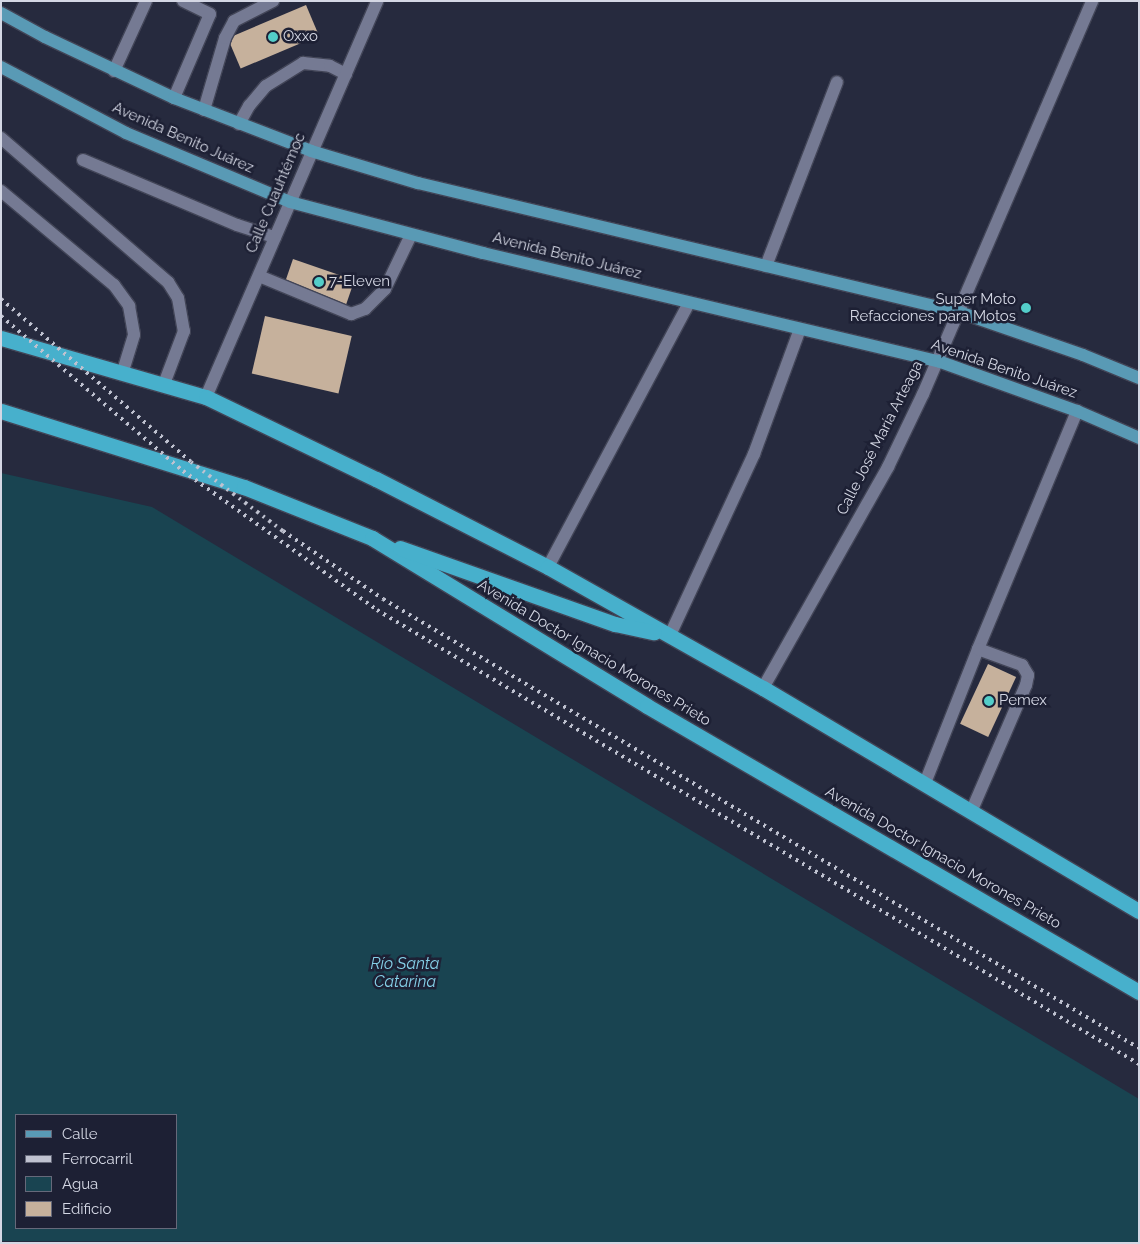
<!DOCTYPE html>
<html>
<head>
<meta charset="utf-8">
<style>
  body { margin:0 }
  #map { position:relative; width:1140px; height:1244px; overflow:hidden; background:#262a3e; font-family:Raleway,sans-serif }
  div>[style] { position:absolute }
  .water>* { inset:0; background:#194451 }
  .building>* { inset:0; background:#c6b19c; transform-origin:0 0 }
  .roads { filter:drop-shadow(1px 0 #424557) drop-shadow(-1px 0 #424557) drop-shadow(0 1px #424557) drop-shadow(0 -1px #424557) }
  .minor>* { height:12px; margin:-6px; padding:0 6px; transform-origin:6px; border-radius:6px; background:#757a93 }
  .major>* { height:12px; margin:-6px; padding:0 6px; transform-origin:6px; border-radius:6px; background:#599ab5 }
  .highway>* { height:15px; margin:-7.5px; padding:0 7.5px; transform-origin:7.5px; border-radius:7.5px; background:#47b0cc }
  .rail>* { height:4px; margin-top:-2px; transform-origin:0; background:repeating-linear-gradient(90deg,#bfc2d0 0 2.5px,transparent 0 7.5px) }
  .dots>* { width:14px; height:14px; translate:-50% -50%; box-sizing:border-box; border:2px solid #1d2034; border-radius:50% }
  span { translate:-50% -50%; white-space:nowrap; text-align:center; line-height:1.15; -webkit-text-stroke:5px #1d2034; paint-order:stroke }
  .poi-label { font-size:15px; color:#d4d7e4 }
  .left { translate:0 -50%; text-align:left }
  .right { translate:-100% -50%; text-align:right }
  .street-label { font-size:15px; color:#d4d7e4 }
  .water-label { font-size:16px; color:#85d0e8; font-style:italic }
  .frame { position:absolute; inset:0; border:2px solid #d4d7e4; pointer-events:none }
  .legend { position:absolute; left:15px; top:1114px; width:162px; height:115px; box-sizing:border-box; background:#1d2034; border:1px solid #66697a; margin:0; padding:6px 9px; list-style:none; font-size:15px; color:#d4d7e4 }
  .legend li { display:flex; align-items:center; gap:10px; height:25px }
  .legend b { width:25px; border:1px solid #66697a }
</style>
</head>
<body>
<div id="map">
  <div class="water">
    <i style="clip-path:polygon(evenodd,1px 473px,152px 507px,1139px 1099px,1139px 1243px,1px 1241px,1px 473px,16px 1115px,176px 1115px,176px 1228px,16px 1228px,16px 1115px)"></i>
  </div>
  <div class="building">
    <i style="left:306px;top:5px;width:33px;height:85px;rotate:67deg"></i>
    <i style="left:293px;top:259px;width:65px;height:27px;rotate:19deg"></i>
    <i style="left:265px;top:316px;width:89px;height:59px;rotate:13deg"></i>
    <i style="left:988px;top:664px;width:31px;height:66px;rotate:25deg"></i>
  </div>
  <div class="roads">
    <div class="minor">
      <i style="left:114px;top:71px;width:77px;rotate:-65.4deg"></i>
      <i style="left:174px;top:98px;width:91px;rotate:-66.8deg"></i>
      <i style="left:210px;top:14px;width:30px;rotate:-154deg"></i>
      <i style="left:204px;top:110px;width:75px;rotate:-73.7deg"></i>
      <i style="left:225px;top:38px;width:19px;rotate:-62deg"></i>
      <i style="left:234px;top:21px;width:44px;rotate:-27.1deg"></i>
      <i style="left:239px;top:124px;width:21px;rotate:-61deg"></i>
      <i style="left:249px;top:106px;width:26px;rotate:-50deg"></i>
      <i style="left:266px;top:86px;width:44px;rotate:-31.9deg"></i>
      <i style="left:303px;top:63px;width:27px;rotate:6deg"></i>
      <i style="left:330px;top:66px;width:18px;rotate:27deg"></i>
      <i style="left:1px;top:138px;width:221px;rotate:40.8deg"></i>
      <i style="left:168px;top:282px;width:19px;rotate:58deg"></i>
      <i style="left:178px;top:298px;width:34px;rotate:80deg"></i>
      <i style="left:184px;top:331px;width:57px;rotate:110.7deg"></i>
      <i style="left:83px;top:160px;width:167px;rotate:22.9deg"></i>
      <i style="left:237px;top:225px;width:40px;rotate:18deg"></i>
      <i style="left:1px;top:191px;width:147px;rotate:39.8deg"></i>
      <i style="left:114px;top:285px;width:26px;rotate:54deg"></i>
      <i style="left:129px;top:306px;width:29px;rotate:80deg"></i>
      <i style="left:134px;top:335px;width:39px;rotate:107deg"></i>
      <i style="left:766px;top:266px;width:197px;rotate:-68.9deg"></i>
      <i style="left:259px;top:276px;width:100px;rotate:22.4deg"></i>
      <i style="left:351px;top:314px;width:15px;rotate:-20deg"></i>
      <i style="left:365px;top:309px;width:28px;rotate:-45deg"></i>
      <i style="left:385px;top:289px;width:60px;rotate:-64.3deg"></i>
      <i style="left:206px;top:397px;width:431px;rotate:-66.6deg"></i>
      <i style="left:548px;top:567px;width:299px;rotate:-61.9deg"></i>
      <i style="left:670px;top:635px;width:200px;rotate:-65.1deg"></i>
      <i style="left:754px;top:454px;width:133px;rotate:-69.8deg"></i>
      <i style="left:978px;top:649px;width:258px;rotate:-67.4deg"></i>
      <i style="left:763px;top:688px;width:254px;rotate:-60.5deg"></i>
      <i style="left:888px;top:467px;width:81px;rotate:-64.4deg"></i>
      <i style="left:923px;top:394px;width:428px;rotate:-66.7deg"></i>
      <i style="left:925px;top:783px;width:144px;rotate:-68.4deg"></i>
      <i style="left:978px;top:649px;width:47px;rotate:20deg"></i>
      <i style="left:1022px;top:665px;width:12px;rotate:59deg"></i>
      <i style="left:1028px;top:675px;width:10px;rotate:101deg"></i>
      <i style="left:1026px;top:685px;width:138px;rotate:113.4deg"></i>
    </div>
    <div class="major">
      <i style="left:1px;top:13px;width:50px;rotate:28.6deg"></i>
      <i style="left:45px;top:37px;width:143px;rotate:25.3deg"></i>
      <i style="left:174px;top:98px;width:147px;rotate:21.1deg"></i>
      <i style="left:311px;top:151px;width:112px;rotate:16.7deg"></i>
      <i style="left:418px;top:183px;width:556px;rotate:13.41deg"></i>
      <i style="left:959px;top:312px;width:131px;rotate:19.1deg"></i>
      <i style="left:1083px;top:355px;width:61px;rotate:22.3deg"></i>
      <i style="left:1px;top:67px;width:141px;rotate:27.8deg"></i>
      <i style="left:126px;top:133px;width:178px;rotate:22.8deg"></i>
      <i style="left:290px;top:202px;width:200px;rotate:14.8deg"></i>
      <i style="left:483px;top:253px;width:468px;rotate:13.4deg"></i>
      <i style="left:938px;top:361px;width:148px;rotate:19.8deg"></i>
      <i style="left:1077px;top:411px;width:68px;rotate:23.5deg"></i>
    </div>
    <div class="highway">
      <i style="left:1px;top:338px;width:213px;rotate:16.1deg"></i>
      <i style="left:206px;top:397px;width:189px;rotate:25.8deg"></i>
      <i style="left:376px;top:479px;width:193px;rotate:27.1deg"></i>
      <i style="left:548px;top:567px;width:247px;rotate:29.4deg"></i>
      <i style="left:763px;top:688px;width:437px;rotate:30.7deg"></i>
      <i style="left:1px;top:411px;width:255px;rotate:17.4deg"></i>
      <i style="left:244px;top:487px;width:138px;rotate:21.7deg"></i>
      <i style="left:372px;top:538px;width:322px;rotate:31.4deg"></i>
      <i style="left:647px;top:706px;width:569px;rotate:30.17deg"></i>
      <i style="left:400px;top:548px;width:228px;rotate:19.5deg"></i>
      <i style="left:615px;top:624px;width:40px;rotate:12deg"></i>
    </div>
  </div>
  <div class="rail">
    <i style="left:1px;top:299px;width:250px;rotate:40.6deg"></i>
    <i style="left:191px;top:462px;width:115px;rotate:36.9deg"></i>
    <i style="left:283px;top:531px;width:121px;rotate:34.2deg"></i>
    <i style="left:383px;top:599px;width:879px;rotate:30.71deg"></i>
    <i style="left:1px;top:316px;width:239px;rotate:40.4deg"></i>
    <i style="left:183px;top:471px;width:239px;rotate:35.6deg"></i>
    <i style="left:377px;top:610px;width:887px;rotate:30.79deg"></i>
  </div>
  <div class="dots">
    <i style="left:273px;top:37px;background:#53cdc9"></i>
    <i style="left:319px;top:282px;background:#53cdc9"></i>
    <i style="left:1026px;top:308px;background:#53cdc9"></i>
    <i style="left:989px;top:701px;background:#53cdc9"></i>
  </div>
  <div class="poi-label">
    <span class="left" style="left:283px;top:37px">Oxxo</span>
    <span class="left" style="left:329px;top:282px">7-Eleven</span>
    <span class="right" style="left:1016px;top:308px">Super Moto<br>Refacciones para Motos</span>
    <span class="left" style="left:999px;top:701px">Pemex</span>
  </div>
  <div class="street-label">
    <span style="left:183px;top:138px;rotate:24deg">Avenida Benito Juárez</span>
    <span style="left:276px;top:193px;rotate:-67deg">Calle Cuauhtémoc</span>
    <span style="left:567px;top:256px;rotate:14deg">Avenida Benito Juárez</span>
    <span style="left:1004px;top:369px;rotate:19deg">Avenida Benito Juárez</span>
    <span style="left:880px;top:438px;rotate:-63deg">Calle José María Arteaga</span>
    <span style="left:594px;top:653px;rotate:31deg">Avenida Doctor Ignacio Morones Prieto</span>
    <span style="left:943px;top:858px;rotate:30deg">Avenida Doctor Ignacio Morones Prieto</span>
  </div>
  <div class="water-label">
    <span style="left:405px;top:973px">Río Santa<br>Catarina</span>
  </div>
  <div class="frame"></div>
  <ul class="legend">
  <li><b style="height:6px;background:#599ab5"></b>Calle</li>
  <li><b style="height:6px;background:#bfc2d0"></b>Ferrocarril</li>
  <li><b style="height:14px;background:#194451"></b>Agua</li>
  <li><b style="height:14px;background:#c6b19c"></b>Edificio</li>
  </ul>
</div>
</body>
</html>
